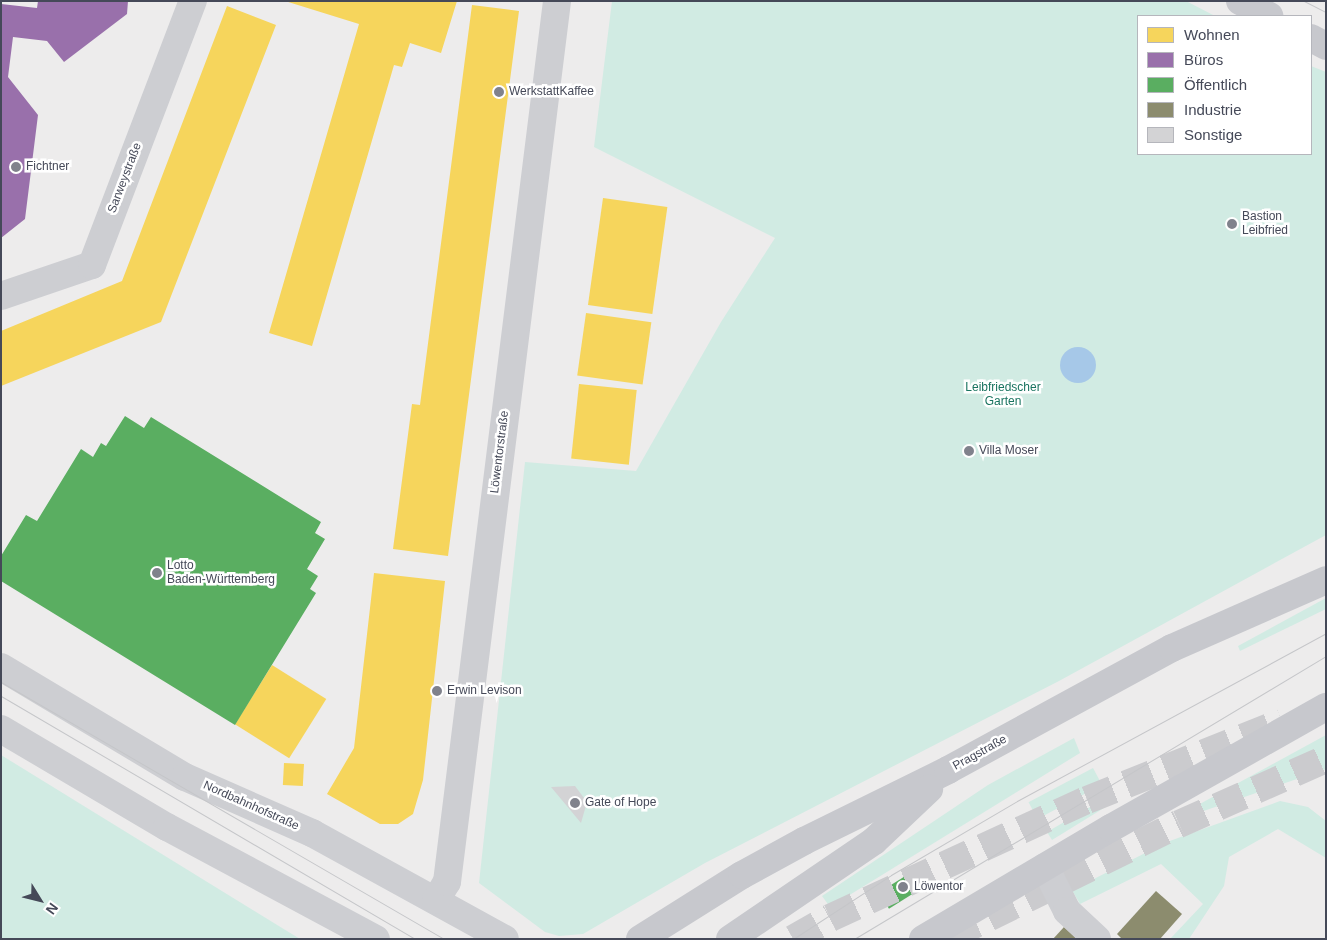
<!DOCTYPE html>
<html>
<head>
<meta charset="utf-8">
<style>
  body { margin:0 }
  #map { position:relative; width:1327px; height:940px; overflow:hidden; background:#edecec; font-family:Arial,sans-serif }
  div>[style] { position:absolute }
  .green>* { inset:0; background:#d1ebe3; transform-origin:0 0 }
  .water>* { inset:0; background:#a6c8e8 }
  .round { border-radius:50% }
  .homes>* { inset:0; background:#f6d55c; transform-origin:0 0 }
  .offices>* { inset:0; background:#9970ab }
  .public>* { inset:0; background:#5aae61; transform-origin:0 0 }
  .industry>* { inset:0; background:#8c8c6e }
  .building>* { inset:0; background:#d3d3d5 }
  .major-tunnel>* { height:28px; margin-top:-14px; transform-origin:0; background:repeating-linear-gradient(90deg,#cbcbce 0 28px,transparent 0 42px) }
  .minor>* { height:28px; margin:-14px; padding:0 14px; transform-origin:14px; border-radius:14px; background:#cdced2 }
  .major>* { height:28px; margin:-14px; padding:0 14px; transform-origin:14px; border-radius:14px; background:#c7c8cd }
  .tram>* { height:1px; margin:-0.5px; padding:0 0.5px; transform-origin:0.5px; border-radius:0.5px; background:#c5c6c9 }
  .dots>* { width:14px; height:14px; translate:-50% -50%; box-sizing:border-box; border:2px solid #fff; border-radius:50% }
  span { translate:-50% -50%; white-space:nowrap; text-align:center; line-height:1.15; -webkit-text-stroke:5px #fff; paint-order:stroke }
  .poi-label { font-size:12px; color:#454958 }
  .left { translate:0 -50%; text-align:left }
  .street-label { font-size:12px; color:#454958 }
  .park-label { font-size:12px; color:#1a7460 }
  .frame { position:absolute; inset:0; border:2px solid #454958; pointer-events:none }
  .legend { position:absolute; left:1137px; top:15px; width:175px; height:140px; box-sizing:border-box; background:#fff; border:1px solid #b5b6bc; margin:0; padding:6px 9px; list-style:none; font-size:15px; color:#454958 }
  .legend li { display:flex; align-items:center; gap:10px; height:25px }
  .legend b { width:25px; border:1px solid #b5b6bc }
  .north { position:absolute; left:15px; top:875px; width:50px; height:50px; -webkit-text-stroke:4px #fff; paint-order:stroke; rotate:126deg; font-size:14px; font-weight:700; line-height:20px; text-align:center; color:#454958 }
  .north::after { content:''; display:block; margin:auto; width:18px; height:22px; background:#454958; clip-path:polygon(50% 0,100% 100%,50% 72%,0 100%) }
</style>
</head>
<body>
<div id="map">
  <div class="green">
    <i style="clip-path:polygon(612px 1px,1186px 1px,1215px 16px,1138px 16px,1138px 154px,1311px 154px,1311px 66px,1326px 72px,1326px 535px,1059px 681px,705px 863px,583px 934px,559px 936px,545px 932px,479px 883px,525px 462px,636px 471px,721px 322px,775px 238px,594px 147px)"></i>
    <i style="clip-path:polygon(1326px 598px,1326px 609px,1240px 651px,1238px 646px)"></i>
    <i style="clip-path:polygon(1326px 735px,1326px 769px,1189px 816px,1176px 817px)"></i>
    <i style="clip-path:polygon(1074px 738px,1080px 753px,830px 907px,822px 896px,988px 785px)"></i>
    <i style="clip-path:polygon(1px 755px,300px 939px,1px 939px)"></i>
    <i style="left:1093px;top:768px;width:19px;height:73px;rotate:62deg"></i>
    <i style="clip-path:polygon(1109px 796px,1112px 803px,1052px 840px,1047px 832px)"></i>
    <i style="clip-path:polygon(1280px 801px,1308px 807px,1326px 821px,1326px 858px,1278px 829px,1229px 857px,1224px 886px,1189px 939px,1170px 939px,1203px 904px,1161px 864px,1080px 904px,1072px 890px,1167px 842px)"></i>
  </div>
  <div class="water">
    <i class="round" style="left:1060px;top:347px;width:36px;height:36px"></i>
  </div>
  <div class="homes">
    <i style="clip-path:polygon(285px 1px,457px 1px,441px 53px,410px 43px,402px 67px,394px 65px,312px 346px,269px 333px,359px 24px)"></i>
    <i style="clip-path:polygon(472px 5px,519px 11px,448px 556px,393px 549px,412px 404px,420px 405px)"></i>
    <i style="clip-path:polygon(227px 6px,276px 25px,161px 322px,1px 386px,1px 331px,122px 281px)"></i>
    <i style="left:603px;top:198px;width:65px;height:108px;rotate:8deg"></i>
    <i style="left:586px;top:313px;width:66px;height:63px;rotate:8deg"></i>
    <i style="left:579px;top:384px;width:58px;height:75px;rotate:6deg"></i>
    <i style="clip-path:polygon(374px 573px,445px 581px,423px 780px,413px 814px,398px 824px,380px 824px,327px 794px,354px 748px)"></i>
    <i style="left:272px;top:665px;width:64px;height:70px;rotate:32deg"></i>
    <i style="left:284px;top:763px;width:20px;height:22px;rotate:3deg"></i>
  </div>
  <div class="offices">
    <i style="clip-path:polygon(38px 1px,128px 1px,127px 14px,64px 62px,47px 41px,13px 37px,8px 77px,38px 115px,25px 219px,1px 238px,1px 4px,37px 8px)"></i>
  </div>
  <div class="public">
    <i style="clip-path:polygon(125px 416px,144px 428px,151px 417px,321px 522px,315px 533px,325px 539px,307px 569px,318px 576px,310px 589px,316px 593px,235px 725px,1px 581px,1px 556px,26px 515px,37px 521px,81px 449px,93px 457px,101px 443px,106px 446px)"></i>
    <i style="left:923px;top:865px;width:19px;height:52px;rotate:58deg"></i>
  </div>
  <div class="industry">
    <i style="clip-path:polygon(1156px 891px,1182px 914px,1160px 939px,1122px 939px,1117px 934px)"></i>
    <i style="clip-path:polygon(1064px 927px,1077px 939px,1053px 939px)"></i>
  </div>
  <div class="building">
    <i style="clip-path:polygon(575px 786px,587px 802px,581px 823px,551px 787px)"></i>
  </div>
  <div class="major-tunnel">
    <i style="left:951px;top:936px;width:254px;rotate:-26.2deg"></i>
    <i style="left:1179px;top:824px;width:161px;rotate:-23.9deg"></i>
    <i style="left:793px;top:939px;width:43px;rotate:-29.6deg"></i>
    <i style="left:830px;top:918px;width:283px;rotate:-24.7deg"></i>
    <i style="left:1087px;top:800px;width:210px;rotate:-21.8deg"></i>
  </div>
  <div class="minor">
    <i style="left:1px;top:296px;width:96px;rotate:-18.8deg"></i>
    <i style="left:92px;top:265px;width:283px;rotate:-69.1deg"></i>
    <i style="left:1px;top:667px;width:214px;rotate:30.9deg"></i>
    <i style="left:185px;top:777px;width:139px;rotate:23.8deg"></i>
    <i style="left:312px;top:833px;width:220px;rotate:28.8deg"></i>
    <i style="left:1px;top:729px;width:193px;rotate:30.6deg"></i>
    <i style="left:167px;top:827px;width:237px;rotate:28.2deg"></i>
    <i style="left:1045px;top:867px;width:49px;rotate:63.4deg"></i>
    <i style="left:1067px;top:911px;width:41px;rotate:43deg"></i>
    <i style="left:436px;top:900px;width:21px;rotate:-59deg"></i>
    <i style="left:447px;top:882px;width:888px;rotate:-82.88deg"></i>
  </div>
  <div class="major">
    <i style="left:1240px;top:1px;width:33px;rotate:27deg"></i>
    <i style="left:1311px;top:38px;width:17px;rotate:28deg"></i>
    <i style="left:640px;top:939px;width:120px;rotate:-32.1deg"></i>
    <i style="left:742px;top:875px;width:71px;rotate:-28.7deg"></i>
    <i style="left:804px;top:841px;width:161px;rotate:-26.2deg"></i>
    <i style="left:948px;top:770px;width:255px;rotate:-28.6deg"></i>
    <i style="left:1172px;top:648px;width:168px;rotate:-23.8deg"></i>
    <i style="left:730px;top:939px;width:174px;rotate:-34.2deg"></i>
    <i style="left:874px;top:841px;width:76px;rotate:-43.4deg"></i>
    <i style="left:923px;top:939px;width:218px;rotate:-30.6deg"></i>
    <i style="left:1111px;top:828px;width:247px;rotate:-29.4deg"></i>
  </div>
  <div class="tram">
    <i style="left:1304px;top:1px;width:25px;rotate:27deg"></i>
    <i style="left:1px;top:682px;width:512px;rotate:30.12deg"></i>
    <i style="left:1px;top:696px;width:481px;rotate:30.4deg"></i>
    <i style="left:793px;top:939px;width:117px;rotate:-33.1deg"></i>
    <i style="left:891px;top:875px;width:146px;rotate:-30.4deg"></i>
    <i style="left:1017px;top:801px;width:352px;rotate:-28.5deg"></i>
    <i style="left:854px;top:939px;width:550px;rotate:-30.95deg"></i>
  </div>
  <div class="dots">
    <i style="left:499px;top:92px;background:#80828c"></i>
    <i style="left:16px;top:167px;background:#80828c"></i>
    <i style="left:1232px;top:224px;background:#80828c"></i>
    <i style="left:969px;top:451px;background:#80828c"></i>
    <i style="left:157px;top:573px;background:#80828c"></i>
    <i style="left:437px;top:691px;background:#80828c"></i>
    <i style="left:575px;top:803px;background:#80828c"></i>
    <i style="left:903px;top:887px;background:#80828c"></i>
  </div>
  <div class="poi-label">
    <span class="left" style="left:509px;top:92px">WerkstattKaffee</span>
    <span class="left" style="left:26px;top:167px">Fichtner</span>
    <span class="left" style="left:1242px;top:224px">Bastion<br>Leibfried</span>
    <span class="left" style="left:979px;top:451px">Villa Moser</span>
    <span class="left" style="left:167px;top:573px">Lotto<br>Baden-Württemberg</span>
    <span class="left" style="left:447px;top:691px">Erwin Levison</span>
    <span class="left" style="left:585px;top:803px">Gate of Hope</span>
    <span class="left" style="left:914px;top:887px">Löwentor</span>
  </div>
  <div class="street-label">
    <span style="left:125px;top:178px;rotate:-69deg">Sarweystraße</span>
    <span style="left:500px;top:452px;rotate:-83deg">Löwentorstraße</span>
    <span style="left:980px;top:753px;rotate:-29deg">Pragstraße</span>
    <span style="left:251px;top:806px;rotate:24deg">Nordbahnhofstraße</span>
  </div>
  <div class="park-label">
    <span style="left:1003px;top:395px">Leibfriedscher<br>Garten</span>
  </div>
  <div class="frame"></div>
  <ul class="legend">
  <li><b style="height:14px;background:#f6d55c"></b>Wohnen</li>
  <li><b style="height:14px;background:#9970ab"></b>Büros</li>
  <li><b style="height:14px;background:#5aae61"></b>Öffentlich</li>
  <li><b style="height:14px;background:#8c8c6e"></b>Industrie</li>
  <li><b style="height:14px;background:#d3d3d5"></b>Sonstige</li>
  </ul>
  <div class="north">N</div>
</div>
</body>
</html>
